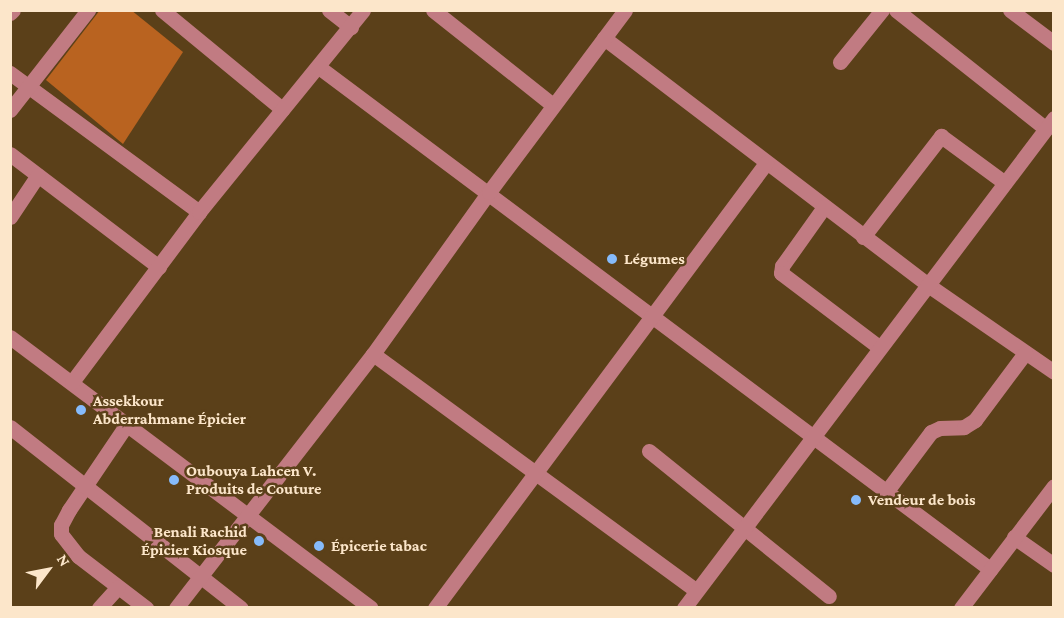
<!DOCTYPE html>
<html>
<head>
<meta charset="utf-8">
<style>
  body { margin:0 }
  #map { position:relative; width:1064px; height:618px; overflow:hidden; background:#5b4019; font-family:"Crimson Pro",serif }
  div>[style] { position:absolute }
  .building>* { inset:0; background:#b96320 }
  .minor>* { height:15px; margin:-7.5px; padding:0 7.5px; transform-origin:7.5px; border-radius:7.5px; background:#c17b82 }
  .dots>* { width:16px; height:16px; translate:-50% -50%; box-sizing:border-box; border:3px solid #5b4019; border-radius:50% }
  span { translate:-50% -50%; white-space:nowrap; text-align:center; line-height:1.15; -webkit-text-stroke:5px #5b4019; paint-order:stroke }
  .poi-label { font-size:16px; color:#fce6ca; font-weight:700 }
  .left { translate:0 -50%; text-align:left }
  .right { translate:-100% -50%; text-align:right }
  .frame { position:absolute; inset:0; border:12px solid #fce6ca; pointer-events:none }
  .north { position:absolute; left:18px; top:540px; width:60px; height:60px; -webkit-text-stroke:4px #5b4019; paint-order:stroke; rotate:58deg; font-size:16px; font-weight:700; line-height:24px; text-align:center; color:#fce6ca }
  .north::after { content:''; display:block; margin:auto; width:21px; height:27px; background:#fce6ca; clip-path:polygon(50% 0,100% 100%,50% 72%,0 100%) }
</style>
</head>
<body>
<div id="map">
  <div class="building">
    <i style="clip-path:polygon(100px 10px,131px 10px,183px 52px,123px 144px,46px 80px)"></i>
  </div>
  <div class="minor">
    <i style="left:162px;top:10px;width:156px;rotate:39.5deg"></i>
    <i style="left:329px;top:10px;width:28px;rotate:38deg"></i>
    <i style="left:433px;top:10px;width:153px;rotate:38.4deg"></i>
    <i style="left:896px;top:10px;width:191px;rotate:38.4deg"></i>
    <i style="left:1010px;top:10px;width:55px;rotate:36.9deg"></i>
    <i style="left:10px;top:13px;width:4px;rotate:-45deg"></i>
    <i style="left:604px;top:38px;width:407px;rotate:37.3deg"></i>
    <i style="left:928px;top:285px;width:153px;rotate:34.6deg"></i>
    <i style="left:840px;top:62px;width:67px;rotate:-51.1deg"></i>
    <i style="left:320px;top:68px;width:837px;rotate:36.79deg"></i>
    <i style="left:10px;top:73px;width:235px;rotate:36.3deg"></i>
    <i style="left:10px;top:110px;width:127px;rotate:-52deg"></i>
    <i style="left:10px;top:154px;width:187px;rotate:37.2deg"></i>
    <i style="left:824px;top:207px;width:72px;rotate:125.4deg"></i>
    <i style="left:782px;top:266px;width:7px;rotate:98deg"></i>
    <i style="left:781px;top:273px;width:124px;rotate:37.1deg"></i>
    <i style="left:10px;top:217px;width:50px;rotate:-56.3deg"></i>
    <i style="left:863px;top:237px;width:128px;rotate:-52.3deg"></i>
    <i style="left:941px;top:136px;width:79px;rotate:36.3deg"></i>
    <i style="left:10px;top:337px;width:451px;rotate:36.9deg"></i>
    <i style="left:373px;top:354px;width:400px;rotate:36.2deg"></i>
    <i style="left:72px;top:382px;width:212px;rotate:-53.2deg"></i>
    <i style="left:199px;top:212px;width:260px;rotate:-50.9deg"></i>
    <i style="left:127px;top:424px;width:104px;rotate:124deg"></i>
    <i style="left:69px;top:510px;width:17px;rotate:118deg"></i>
    <i style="left:61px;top:525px;width:9px;rotate:90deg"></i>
    <i style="left:61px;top:534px;width:28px;rotate:52deg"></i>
    <i style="left:78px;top:556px;width:86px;rotate:37.4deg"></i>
    <i style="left:10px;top:427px;width:293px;rotate:38.1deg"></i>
    <i style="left:649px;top:451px;width:231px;rotate:38.9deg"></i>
    <i style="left:886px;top:492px;width:75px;rotate:-53.1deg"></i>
    <i style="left:931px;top:432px;width:10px;rotate:-24deg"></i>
    <i style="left:940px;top:428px;width:24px;rotate:-2deg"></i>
    <i style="left:964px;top:427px;width:13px;rotate:-32deg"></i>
    <i style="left:975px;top:420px;width:84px;rotate:-53.3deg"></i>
    <i style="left:1014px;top:537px;width:49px;rotate:35deg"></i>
    <i style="left:99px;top:608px;width:28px;rotate:-48deg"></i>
    <i style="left:176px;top:608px;width:321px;rotate:-52.2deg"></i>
    <i style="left:373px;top:354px;width:199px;rotate:-54.4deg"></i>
    <i style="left:489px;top:192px;width:227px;rotate:-53.2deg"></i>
    <i style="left:435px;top:608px;width:555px;rotate:-53.36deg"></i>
    <i style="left:684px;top:608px;width:614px;rotate:-52.94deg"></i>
    <i style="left:961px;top:608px;width:153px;rotate:-52.7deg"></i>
  </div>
  <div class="dots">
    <i style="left:612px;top:259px;background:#86bbfb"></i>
    <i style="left:81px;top:410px;background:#86bbfb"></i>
    <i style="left:174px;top:480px;background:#86bbfb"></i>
    <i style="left:856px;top:500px;background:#86bbfb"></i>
    <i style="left:259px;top:541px;background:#86bbfb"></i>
    <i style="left:319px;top:546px;background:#86bbfb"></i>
  </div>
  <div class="poi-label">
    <span class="left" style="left:624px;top:259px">Légumes</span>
    <span class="left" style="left:93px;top:410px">Assekkour<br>Abderrahmane Épicier</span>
    <span class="left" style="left:186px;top:480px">Oubouya Lahcen V.<br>Produits de Couture</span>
    <span class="left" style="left:868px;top:500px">Vendeur de bois</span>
    <span class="right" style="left:247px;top:541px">Benali Rachid<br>Épicier Kiosque</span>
    <span class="left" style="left:331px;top:546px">Épicerie tabac</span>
  </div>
  <div class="frame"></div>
  <div class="north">N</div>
</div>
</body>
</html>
